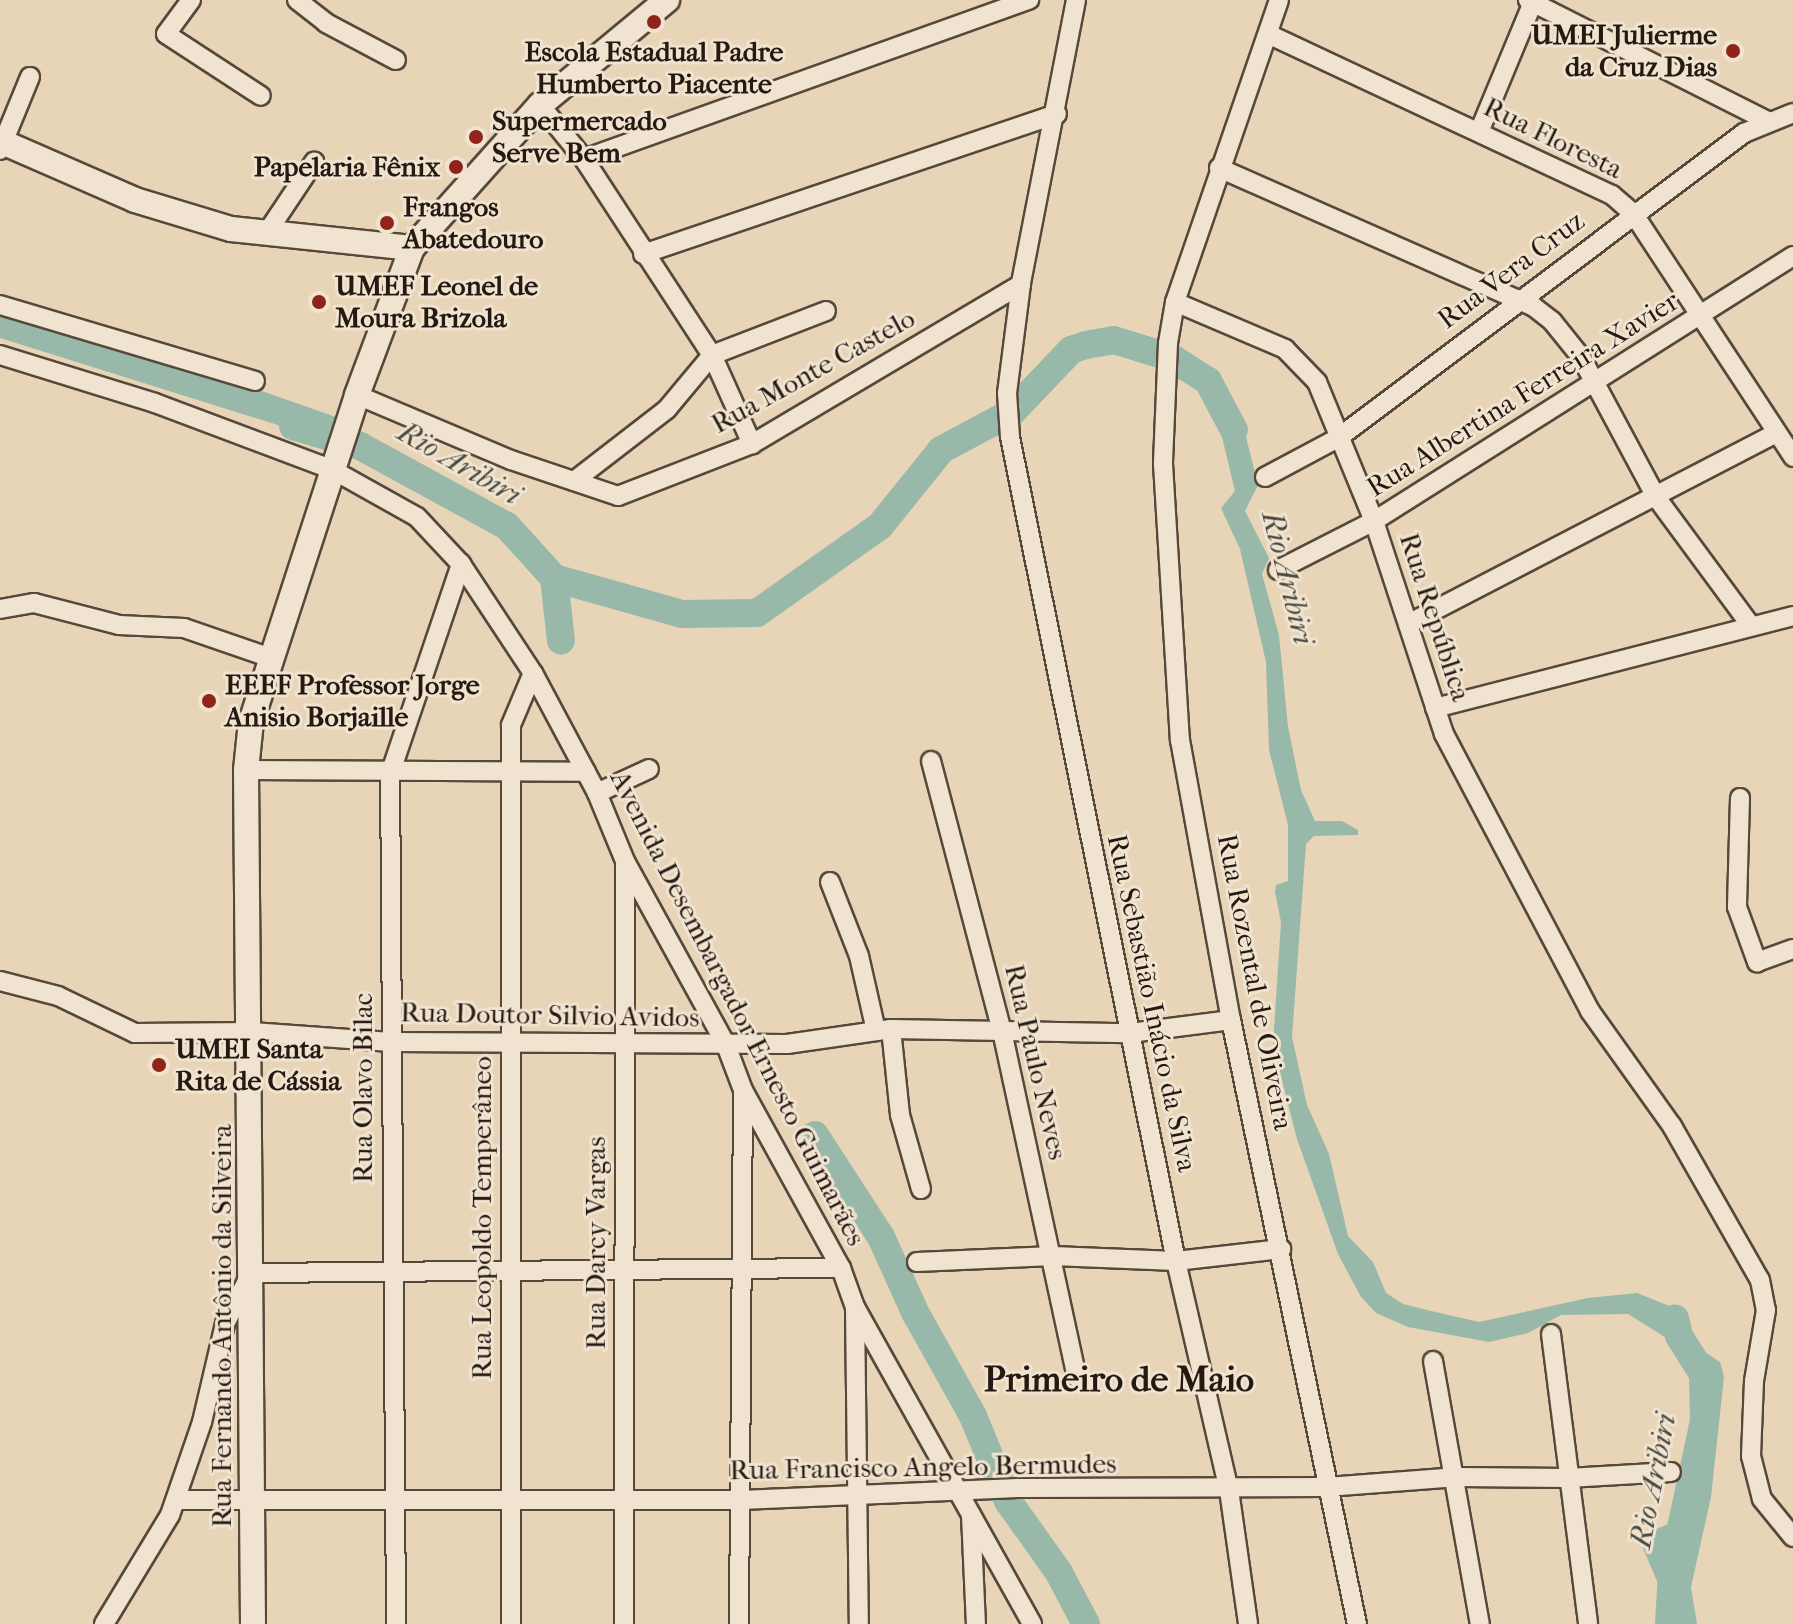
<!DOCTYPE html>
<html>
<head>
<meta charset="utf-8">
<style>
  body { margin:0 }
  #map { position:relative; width:1793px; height:1624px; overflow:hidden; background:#e8d4b7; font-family:"IM FELL French Canon",serif }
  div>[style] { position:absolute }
  .water>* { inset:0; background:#98b9aa }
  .river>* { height:28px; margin:-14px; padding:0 14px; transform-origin:14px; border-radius:14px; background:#98b9aa }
  .roads { filter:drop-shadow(2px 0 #56483b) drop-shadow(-2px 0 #56483b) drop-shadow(0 2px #56483b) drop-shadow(0 -2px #56483b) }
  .street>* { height:18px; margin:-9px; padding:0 9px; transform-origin:9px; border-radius:9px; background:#f0e3d0 }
  .secondary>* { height:24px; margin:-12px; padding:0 12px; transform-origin:12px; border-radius:12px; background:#f0e3d0 }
  .dots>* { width:22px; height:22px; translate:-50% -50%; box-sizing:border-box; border:4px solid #f0e3d0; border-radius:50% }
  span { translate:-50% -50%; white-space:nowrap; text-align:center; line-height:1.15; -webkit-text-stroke:6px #f0e3d0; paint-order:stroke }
  .poi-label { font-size:28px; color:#251912; font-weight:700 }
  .right { translate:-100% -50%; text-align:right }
  .left { translate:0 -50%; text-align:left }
  .street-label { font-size:28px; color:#251912 }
  .water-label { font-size:30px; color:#484940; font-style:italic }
  .district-label { font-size:36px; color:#251912; font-weight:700 }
</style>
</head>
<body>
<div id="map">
  <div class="water">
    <i style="clip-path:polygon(0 311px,208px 372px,336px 417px,329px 441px,0 338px)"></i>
    <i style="clip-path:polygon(1225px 395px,1243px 425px,1258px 485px,1245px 511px,1269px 558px,1262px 574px,1279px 635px,1288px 727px,1301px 790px,1315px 821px,1342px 821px,1358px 830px,1358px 835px,1314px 836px,1306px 844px,1292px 1037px,1307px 1105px,1329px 1154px,1348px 1236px,1373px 1262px,1386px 1293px,1403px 1304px,1431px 1311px,1479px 1322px,1588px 1298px,1637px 1293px,1677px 1309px,1700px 1349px,1720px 1362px,1724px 1377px,1711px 1497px,1691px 1587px,1697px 1624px,1660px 1624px,1665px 1600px,1642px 1546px,1652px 1531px,1687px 1516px,1695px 1507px,1709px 1378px,1694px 1355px,1628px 1314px,1561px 1315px,1528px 1333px,1489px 1342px,1408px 1327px,1376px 1313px,1361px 1297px,1338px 1254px,1297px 1139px,1273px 1045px,1281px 922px,1275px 892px,1276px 885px,1288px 881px,1288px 825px,1269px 750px,1266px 662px,1240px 549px,1221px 508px,1235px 491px,1217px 416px,1218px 396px)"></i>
  </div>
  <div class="river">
    <i style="left:293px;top:426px;width:70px;rotate:16.6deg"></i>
    <i style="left:360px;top:446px;width:167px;rotate:28.6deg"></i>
    <i style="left:507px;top:526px;width:70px;rotate:47.9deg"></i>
    <i style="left:554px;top:578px;width:63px;rotate:83.7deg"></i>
    <i style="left:554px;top:578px;width:133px;rotate:15.7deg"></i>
    <i style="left:682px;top:614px;width:75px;rotate:-0.8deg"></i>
    <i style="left:757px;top:613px;width:151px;rotate:-35.3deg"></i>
    <i style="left:880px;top:526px;width:97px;rotate:-51.2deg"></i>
    <i style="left:941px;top:450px;width:81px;rotate:-28.2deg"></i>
    <i style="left:1012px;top:412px;width:86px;rotate:-46.4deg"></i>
    <i style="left:1071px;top:350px;width:16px;rotate:-18deg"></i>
    <i style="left:1086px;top:345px;width:28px;rotate:-10deg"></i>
    <i style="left:1114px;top:340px;width:61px;rotate:17.2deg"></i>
    <i style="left:1172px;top:358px;width:43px;rotate:32.6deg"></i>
    <i style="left:1208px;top:381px;width:55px;rotate:62deg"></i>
    <i style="left:815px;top:1135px;width:121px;rotate:57.1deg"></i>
    <i style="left:881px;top:1237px;width:85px;rotate:65.6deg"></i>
    <i style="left:916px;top:1314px;width:117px;rotate:60.8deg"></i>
    <i style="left:973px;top:1416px;width:92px;rotate:67.6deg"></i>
    <i style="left:1008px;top:1501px;width:86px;rotate:54.5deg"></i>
    <i style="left:1058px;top:1571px;width:60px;rotate:62.2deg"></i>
    <i style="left:1669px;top:1624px;width:54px;rotate:-86.8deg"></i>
    <i style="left:1672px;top:1570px;width:152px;rotate:-77.9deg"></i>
    <i style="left:1704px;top:1421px;width:47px;rotate:-91.2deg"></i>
    <i style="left:1703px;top:1374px;width:45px;rotate:-122.3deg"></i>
    <i style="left:1679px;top:1336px;width:18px;rotate:-103deg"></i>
  </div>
  <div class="roads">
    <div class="street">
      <i style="left:191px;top:0;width:42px;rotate:126.3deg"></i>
      <i style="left:166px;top:34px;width:113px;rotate:33.1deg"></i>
      <i style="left:297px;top:0;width:37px;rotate:38deg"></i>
      <i style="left:326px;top:23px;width:79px;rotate:27.9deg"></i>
      <i style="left:1076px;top:0;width:289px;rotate:101deg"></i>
      <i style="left:1021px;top:284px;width:110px;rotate:97.3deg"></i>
      <i style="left:1007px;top:393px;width:44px;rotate:86.1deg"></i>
      <i style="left:1010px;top:437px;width:841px;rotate:78.61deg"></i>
      <i style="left:1176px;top:1261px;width:235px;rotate:77deg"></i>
      <i style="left:1229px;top:1490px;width:135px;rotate:81.9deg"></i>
      <i style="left:1279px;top:0;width:319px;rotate:109deg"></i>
      <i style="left:1175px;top:302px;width:42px;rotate:99.7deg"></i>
      <i style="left:1168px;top:343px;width:121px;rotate:92.4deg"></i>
      <i style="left:1163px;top:464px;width:277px;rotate:86.5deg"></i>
      <i style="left:1180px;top:740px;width:285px;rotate:79.7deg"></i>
      <i style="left:1231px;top:1020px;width:617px;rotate:78.22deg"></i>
      <i style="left:1528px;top:0;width:269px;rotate:26.8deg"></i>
      <i style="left:1268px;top:34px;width:380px;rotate:25.1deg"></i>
      <i style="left:1612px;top:195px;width:28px;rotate:41deg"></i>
      <i style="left:1633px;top:213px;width:292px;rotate:56.7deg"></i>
      <i style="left:540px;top:105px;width:70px;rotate:50.8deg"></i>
      <i style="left:584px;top:159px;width:234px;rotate:56.9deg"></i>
      <i style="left:712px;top:355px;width:98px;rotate:65.8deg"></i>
      <i style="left:1479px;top:132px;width:141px;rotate:-67.4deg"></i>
      <i style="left:0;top:150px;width:79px;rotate:-67.7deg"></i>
      <i style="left:584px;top:159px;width:473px;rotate:-19.7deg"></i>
      <i style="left:1219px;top:168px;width:344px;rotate:23.8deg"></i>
      <i style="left:1534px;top:307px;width:23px;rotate:38deg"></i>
      <i style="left:1552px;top:321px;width:46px;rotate:51.1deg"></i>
      <i style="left:1581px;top:357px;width:159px;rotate:61.8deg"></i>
      <i style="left:1656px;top:497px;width:160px;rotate:53.6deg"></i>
      <i style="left:266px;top:234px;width:87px;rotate:-56.3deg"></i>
      <i style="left:643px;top:254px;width:437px;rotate:-18.7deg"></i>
      <i style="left:1175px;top:302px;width:120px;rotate:23.1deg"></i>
      <i style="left:1285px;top:349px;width:46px;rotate:45.9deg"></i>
      <i style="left:1317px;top:382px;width:150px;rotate:67.7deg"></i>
      <i style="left:1374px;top:521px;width:224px;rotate:71.8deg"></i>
      <i style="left:1444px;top:734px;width:313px;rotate:62.2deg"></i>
      <i style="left:1590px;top:1011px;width:141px;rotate:54.5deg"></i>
      <i style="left:1672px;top:1126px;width:177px;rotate:60.3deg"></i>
      <i style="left:1760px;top:1280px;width:31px;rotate:79deg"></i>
      <i style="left:1766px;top:1310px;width:72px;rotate:99.6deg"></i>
      <i style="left:1754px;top:1381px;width:75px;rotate:92.3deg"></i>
      <i style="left:1751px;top:1456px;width:44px;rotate:75.7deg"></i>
      <i style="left:1762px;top:1499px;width:49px;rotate:50.8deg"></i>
      <i style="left:0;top:305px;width:266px;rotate:16.6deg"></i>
      <i style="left:0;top:355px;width:162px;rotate:17.2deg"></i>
      <i style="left:155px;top:403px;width:190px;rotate:20.6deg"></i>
      <i style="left:333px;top:470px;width:96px;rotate:29.2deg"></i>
      <i style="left:417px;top:517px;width:64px;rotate:46.9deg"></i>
      <i style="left:461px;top:564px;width:131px;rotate:56.6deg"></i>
      <i style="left:533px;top:673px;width:136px;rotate:61.9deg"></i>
      <i style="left:597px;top:793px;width:74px;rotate:67.6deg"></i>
      <i style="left:625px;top:861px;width:210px;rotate:61.2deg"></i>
      <i style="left:726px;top:1045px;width:48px;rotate:69.3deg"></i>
      <i style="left:743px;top:1090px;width:203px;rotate:61.2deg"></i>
      <i style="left:841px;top:1268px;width:41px;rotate:70.3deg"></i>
      <i style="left:855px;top:1307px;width:363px;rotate:60.8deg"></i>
      <i style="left:357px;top:395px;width:167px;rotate:22.9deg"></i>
      <i style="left:511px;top:460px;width:113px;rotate:18.6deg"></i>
      <i style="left:618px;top:496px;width:144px;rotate:-21.2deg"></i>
      <i style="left:752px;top:444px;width:313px;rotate:-30.7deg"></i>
      <i style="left:1265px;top:477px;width:83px;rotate:-28.1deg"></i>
      <i style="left:1338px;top:438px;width:508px;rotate:-36.92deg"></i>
      <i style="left:1744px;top:133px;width:53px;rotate:-22.2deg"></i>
      <i style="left:574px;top:481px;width:118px;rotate:-37.7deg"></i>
      <i style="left:667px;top:409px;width:70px;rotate:-50.2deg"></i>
      <i style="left:712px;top:355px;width:122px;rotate:-21.1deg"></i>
      <i style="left:1278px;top:570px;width:108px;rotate:-27deg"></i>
      <i style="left:1374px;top:521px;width:496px;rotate:-32.3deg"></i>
      <i style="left:0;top:609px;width:35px;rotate:-10deg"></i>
      <i style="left:34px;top:603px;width:88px;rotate:14.5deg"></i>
      <i style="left:119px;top:625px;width:65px;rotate:2.6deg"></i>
      <i style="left:184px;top:628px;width:92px;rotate:19deg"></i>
      <i style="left:1408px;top:624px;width:415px;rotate:-27.4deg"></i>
      <i style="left:1435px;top:708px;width:370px;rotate:-14.4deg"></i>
      <i style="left:931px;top:761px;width:279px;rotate:75.3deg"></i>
      <i style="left:1002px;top:1031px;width:355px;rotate:77.8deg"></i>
      <i style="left:246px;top:770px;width:340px;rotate:0.3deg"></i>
      <i style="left:597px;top:793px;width:57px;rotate:-24.8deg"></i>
      <i style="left:1740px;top:798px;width:109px;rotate:91.6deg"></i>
      <i style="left:1737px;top:907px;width:59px;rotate:70deg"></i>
      <i style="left:1757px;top:962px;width:38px;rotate:-20deg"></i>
      <i style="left:830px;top:882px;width:79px;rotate:68.6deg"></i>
      <i style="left:859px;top:956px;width:77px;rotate:77.2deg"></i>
      <i style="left:0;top:981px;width:60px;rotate:14.5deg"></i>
      <i style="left:58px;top:996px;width:85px;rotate:25.7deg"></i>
      <i style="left:135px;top:1033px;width:117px;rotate:-0.5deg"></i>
      <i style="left:252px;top:1032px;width:139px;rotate:4.1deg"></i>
      <i style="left:391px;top:1042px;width:396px;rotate:0.3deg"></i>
      <i style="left:787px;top:1044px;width:105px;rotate:-8.2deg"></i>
      <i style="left:891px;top:1029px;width:239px;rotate:1deg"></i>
      <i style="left:1130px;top:1033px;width:102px;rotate:-7.3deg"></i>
      <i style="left:891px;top:1029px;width:86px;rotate:84deg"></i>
      <i style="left:900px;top:1115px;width:77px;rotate:74.2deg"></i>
      <i style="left:917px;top:1262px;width:136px;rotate:-2.5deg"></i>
      <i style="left:1053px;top:1256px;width:123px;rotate:2.3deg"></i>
      <i style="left:1176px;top:1261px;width:106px;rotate:-6.5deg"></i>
      <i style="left:855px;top:1310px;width:314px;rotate:89.3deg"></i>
      <i style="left:1551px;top:1334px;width:292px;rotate:82.7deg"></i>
      <i style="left:1433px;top:1361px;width:267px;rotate:79.9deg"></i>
      <i style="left:176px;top:1500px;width:565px"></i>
      <i style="left:741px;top:1500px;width:277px;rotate:-2.5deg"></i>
      <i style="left:1018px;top:1488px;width:309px;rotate:-0.2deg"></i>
      <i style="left:1327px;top:1487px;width:131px;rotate:-4.4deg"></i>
      <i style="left:1458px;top:1477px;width:110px;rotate:0.5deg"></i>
      <i style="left:1568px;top:1478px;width:103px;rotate:-3.3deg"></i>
      <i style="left:971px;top:1515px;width:109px;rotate:87.4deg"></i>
      <i style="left:104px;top:1624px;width:127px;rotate:-58.8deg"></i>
      <i style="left:170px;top:1515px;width:98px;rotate:-71deg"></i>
      <i style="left:202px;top:1422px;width:101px;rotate:-76.8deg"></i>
      <i style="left:225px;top:1324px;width:57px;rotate:-63deg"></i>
      <i style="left:251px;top:1273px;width:590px;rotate:-0.49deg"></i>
      <i style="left:396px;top:1624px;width:850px;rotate:-90.4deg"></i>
      <i style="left:390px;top:774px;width:222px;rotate:-71.3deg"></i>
      <i style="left:511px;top:1624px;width:899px;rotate:-90deg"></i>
      <i style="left:511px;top:725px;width:56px;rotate:-67.1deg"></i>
      <i style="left:624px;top:1624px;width:760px;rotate:-89.92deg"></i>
      <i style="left:739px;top:1624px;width:531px;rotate:-89.57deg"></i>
    </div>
    <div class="secondary">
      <i style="left:0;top:141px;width:147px;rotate:23.6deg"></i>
      <i style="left:135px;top:200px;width:100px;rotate:16.8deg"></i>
      <i style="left:231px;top:229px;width:182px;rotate:6deg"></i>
      <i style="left:253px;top:1624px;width:854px;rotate:-90.47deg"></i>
      <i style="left:246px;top:770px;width:48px;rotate:-84.1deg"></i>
      <i style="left:251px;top:722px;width:344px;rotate:-72deg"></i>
      <i style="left:357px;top:395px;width:157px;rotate:-69.5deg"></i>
      <i style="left:412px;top:248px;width:192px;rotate:-48.2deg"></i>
      <i style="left:540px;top:105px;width:165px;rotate:-39.6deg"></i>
    </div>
  </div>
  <div class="dots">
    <i style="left:654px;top:22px;background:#8f2418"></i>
    <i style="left:1733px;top:51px;background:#8f2418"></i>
    <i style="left:476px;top:137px;background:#8f2418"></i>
    <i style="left:456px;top:167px;background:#8f2418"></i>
    <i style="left:387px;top:223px;background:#8f2418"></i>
    <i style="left:319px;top:302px;background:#8f2418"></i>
    <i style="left:209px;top:701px;background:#8f2418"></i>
    <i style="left:159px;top:1065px;background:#8f2418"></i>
  </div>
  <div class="poi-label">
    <span class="right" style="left:1717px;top:51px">UMEI Julierme<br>da Cruz Dias</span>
    <span style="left:654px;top:68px">Escola Estadual Padre<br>Humberto Piacente</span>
    <span class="left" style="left:492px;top:137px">Supermercado<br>Serve Bem</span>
    <span class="right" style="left:440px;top:167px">Papelaria Fênix</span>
    <span class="left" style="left:403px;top:223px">Frangos<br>Abatedouro</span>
    <span class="left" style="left:335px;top:302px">UMEF Leonel de<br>Moura Brizola</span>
    <span class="left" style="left:225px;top:701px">EEEF Professor Jorge<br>Anisio Borjaille</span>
    <span class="left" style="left:175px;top:1065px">UMEI Santa<br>Rita de Cássia</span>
  </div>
  <div class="street-label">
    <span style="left:1553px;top:138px;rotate:26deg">Rua Floresta</span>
    <span style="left:1511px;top:270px;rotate:-37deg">Rua Vera Cruz</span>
    <span style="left:813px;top:371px;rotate:-29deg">Rua Monte Castelo</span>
    <span style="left:1523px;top:394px;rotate:-32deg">Rua Albertina Ferreira Xavier</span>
    <span style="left:1435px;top:617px;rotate:72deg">Rua República</span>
    <span style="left:1255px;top:982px;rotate:79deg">Rua Rozental de Oliveira</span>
    <span style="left:1152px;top:1003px;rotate:78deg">Rua Sebastião Inácio da Silva</span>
    <span style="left:738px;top:1008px;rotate:63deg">Avenida Desembargador Ernesto Guimarães</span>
    <span style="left:550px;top:1015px;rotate:1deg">Rua Doutor Silvio Avidos</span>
    <span style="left:1036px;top:1062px;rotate:77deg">Rua Paulo Neves</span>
    <span style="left:363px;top:1088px;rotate:-90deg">Rua Olavo Bilac</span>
    <span style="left:482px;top:1218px;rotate:-90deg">Rua Leopoldo Temperâneo</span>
    <span style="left:596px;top:1243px;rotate:-90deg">Rua Darcy Vargas</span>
    <span style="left:222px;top:1326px;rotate:-90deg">Rua Fernando Antônio da Silveira</span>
    <span style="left:923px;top:1467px;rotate:-1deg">Rua Francisco Angelo Bermudes</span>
  </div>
  <div class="water-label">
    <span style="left:459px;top:464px;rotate:30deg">Rio Aribiri</span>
    <span style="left:1287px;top:578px;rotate:76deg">Rio Aribiri</span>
    <span style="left:1654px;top:1481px;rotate:-79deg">Rio Aribiri</span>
  </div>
  <div class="district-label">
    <span style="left:1119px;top:1380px">Primeiro de Maio</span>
  </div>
</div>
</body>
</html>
